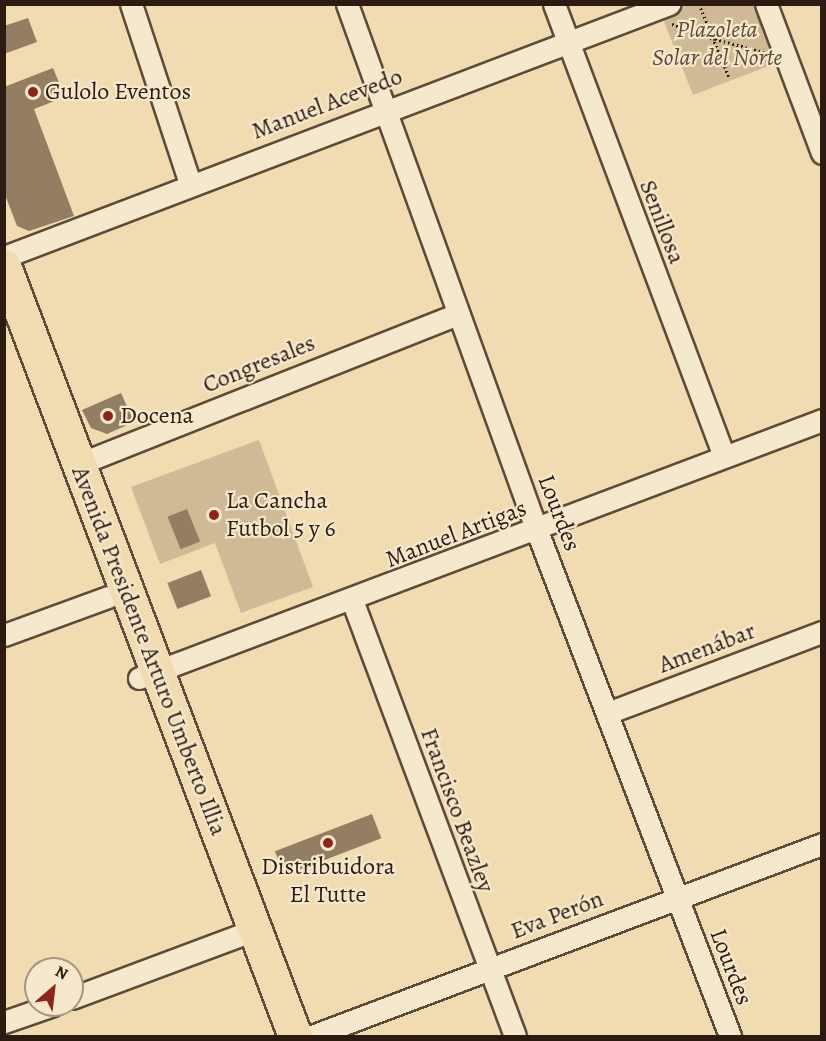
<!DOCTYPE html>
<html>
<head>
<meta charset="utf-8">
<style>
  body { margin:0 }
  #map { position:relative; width:826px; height:1041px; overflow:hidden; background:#f1dbb0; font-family:Alegreya,serif }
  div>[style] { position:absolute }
  .green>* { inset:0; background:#d0ba95 }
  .building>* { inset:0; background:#937e64; transform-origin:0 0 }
  .path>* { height:3px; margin-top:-1.5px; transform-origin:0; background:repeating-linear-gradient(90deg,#2d1a11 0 1.5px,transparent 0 4.5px) }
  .roads { filter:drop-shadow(2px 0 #5e4a39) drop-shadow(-2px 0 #5e4a39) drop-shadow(0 2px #5e4a39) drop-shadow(0 -2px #5e4a39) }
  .street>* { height:21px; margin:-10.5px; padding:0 10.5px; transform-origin:10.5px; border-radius:10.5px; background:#f6e8cc }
  .primary>* { height:33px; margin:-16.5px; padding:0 16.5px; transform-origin:16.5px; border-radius:16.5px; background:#f1dbb0 }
  .dots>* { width:16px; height:16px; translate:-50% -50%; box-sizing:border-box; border:3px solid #f6e8cc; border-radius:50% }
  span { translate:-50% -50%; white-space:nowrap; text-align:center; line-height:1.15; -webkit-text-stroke:4.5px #f6e8cc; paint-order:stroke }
  .park-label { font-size:24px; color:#5e4a39; font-style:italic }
  .poi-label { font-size:24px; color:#2d1a11 }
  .left { translate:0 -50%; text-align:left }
  .street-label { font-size:24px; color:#2d1a11 }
  .frame { position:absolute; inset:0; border:6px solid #2d1a11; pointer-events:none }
  .north { position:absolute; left:24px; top:957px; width:60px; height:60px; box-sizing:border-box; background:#f6e8cc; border:2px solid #a69681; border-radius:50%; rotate:28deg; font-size:16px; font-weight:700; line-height:24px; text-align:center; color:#2d1a11 }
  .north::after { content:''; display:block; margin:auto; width:21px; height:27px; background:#8f2418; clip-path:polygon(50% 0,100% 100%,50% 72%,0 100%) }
</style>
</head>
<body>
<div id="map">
  <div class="green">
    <i style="clip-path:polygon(669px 4px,766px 5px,787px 59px,693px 95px,659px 9px)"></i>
    <i style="clip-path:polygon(259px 440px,313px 587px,241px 613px,215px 543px,160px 564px,131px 487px)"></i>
  </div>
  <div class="building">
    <i style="clip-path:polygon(28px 18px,37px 42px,4px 54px,4px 26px)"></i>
    <i style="clip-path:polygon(53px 68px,65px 97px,34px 109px,74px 216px,29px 231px,17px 226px,4px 192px,4px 87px)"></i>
    <i style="clip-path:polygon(121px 393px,134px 422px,107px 434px,91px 428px,82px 410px)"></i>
    <i style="left:187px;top:509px;width:35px;height:21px;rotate:68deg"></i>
    <i style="left:201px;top:570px;width:28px;height:36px;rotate:69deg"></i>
    <i style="left:372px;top:814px;width:26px;height:104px;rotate:69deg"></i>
  </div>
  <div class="path">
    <i style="left:699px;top:4px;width:79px;rotate:67.7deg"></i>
    <i style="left:672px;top:24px;width:44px;rotate:20.1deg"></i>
    <i style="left:713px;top:39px;width:42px;rotate:-19.3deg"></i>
    <i style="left:715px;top:39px;width:51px;rotate:14.9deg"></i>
  </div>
  <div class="roads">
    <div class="street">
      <i style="left:131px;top:4px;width:188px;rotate:71.8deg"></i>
      <i style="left:347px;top:4px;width:560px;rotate:70.17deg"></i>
      <i style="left:537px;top:531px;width:541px;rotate:69.08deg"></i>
      <i style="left:554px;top:4px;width:483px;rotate:69.4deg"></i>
      <i style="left:766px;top:4px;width:159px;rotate:69.4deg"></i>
      <i style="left:4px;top:257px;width:712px;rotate:-20.83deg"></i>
      <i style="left:79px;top:464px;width:408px;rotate:-21.6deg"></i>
      <i style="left:352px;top:600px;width:465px;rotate:69.5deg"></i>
      <i style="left:4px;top:635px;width:111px;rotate:-20.1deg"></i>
      <i style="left:139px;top:678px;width:730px;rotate:-20.69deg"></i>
      <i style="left:610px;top:712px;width:227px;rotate:-20.7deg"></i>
      <i style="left:72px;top:998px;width:194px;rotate:-20.5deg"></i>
      <i style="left:4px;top:1022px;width:52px;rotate:-19.1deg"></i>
      <i style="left:312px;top:1036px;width:545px;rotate:-20.63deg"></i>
    </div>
    <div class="primary">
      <i style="left:4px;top:266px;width:823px;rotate:69.3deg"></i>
    </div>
  </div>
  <div class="dots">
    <i style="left:33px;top:92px;background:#8f2418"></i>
    <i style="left:108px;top:416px;background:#8f2418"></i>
    <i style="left:214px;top:515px;background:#8f2418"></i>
    <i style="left:328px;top:843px;background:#8f2418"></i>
  </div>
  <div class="park-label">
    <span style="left:717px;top:44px">Plazoleta<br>Solar del Norte</span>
  </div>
  <div class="poi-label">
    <span class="left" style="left:45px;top:92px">Gulolo Eventos</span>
    <span class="left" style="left:120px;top:416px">Docena</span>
    <span class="left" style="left:226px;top:515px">La Cancha<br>Futbol 5 y 6</span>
    <span style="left:328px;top:881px">Distribuidora<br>El Tutte</span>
  </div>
  <div class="street-label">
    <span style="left:327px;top:104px;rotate:-21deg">Manuel Acevedo</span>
    <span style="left:662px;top:222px;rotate:69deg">Senillosa</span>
    <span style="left:259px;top:364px;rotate:-22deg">Congresales</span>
    <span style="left:559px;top:513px;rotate:69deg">Lourdes</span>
    <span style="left:456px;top:534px;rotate:-21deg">Manuel Artigas</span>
    <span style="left:707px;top:648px;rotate:-21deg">Amenábar</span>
    <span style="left:149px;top:651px;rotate:69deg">Avenida Presidente Arturo Umberto Illia</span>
    <span style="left:457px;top:810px;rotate:70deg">Francisco Beazley</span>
    <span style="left:557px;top:915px;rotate:-21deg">Eva Perón</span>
    <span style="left:731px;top:967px;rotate:69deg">Lourdes</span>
  </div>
  <div class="frame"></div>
  <div class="north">N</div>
</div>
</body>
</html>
